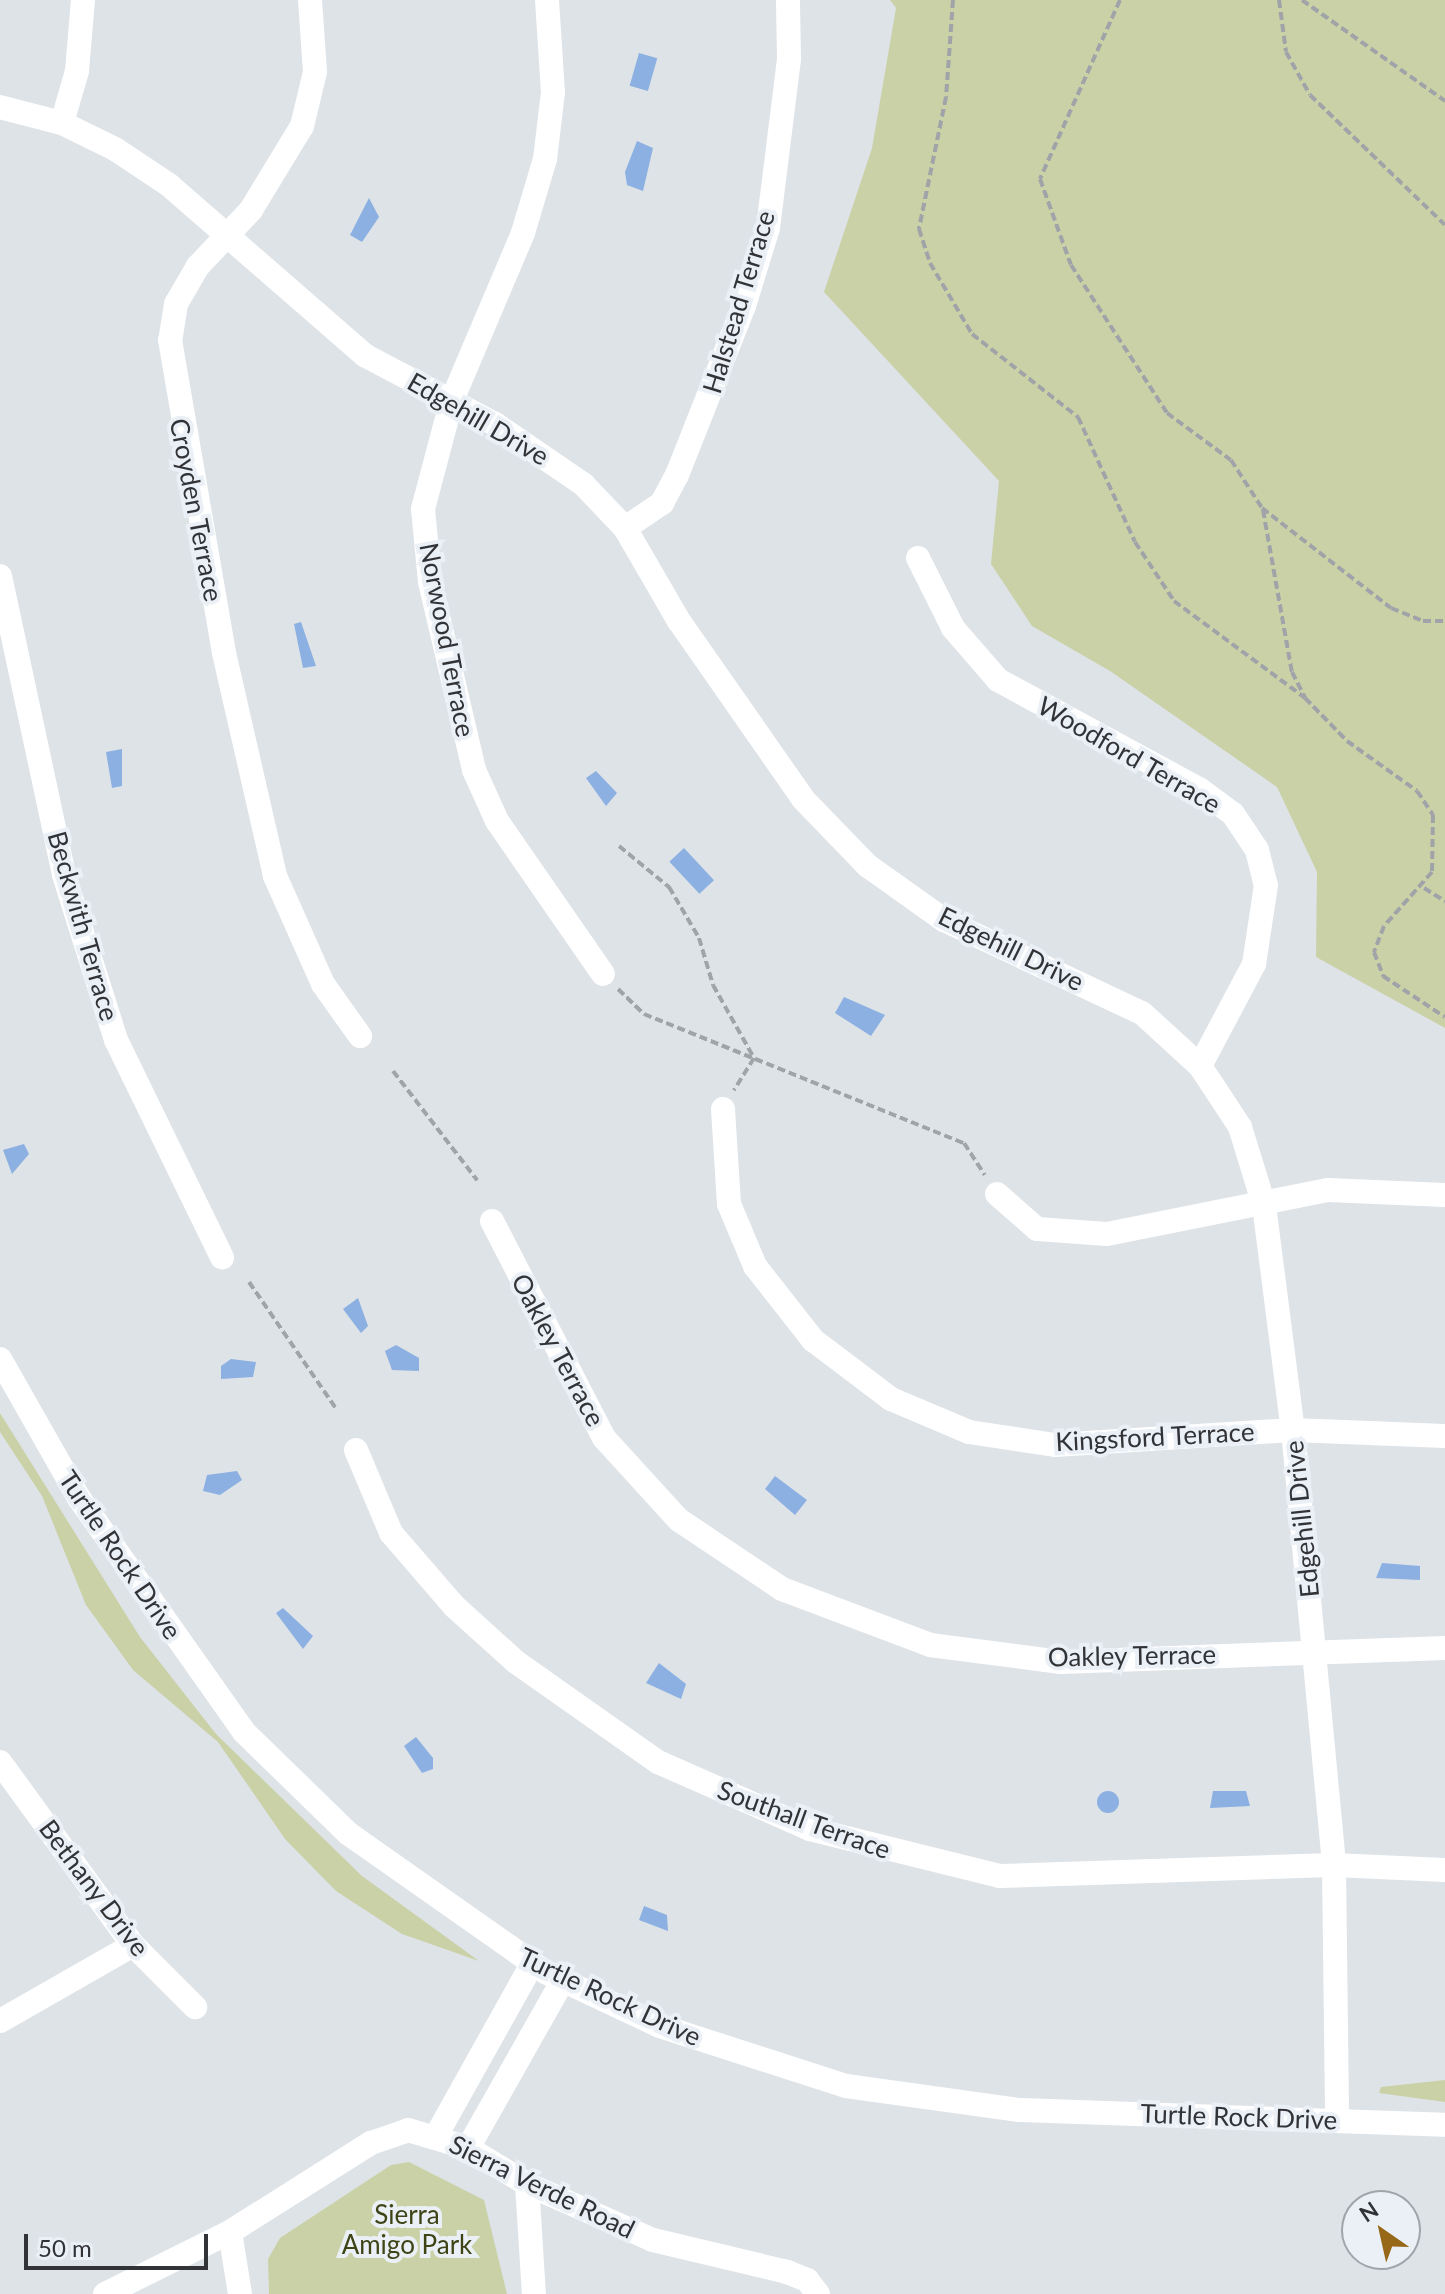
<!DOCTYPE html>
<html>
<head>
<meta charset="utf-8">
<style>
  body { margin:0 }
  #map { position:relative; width:1445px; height:2294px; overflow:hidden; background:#dee3e8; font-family:Lato,sans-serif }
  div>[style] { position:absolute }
  .green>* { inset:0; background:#cad1a6 }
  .water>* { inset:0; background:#8bb0e1; transform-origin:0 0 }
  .round { border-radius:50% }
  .path>* { height:4px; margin-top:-2px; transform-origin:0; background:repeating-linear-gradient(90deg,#a0a4a8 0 8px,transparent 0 12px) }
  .minor>* { height:24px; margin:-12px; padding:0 12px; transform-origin:12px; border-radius:12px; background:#fff }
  span { translate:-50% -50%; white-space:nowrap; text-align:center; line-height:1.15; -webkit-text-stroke:8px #ebf0f6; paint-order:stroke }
  .street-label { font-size:26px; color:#323336 }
  .park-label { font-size:26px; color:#3e4416 }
  .north { position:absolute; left:1341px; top:2190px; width:80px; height:80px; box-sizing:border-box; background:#ebf0f6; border:2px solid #a1a4a9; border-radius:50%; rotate:326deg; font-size:22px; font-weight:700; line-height:32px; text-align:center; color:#323336 }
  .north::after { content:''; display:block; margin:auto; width:28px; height:36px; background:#966817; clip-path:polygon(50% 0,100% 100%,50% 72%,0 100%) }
  .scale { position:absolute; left:24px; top:2234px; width:184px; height:36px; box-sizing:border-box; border:4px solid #323336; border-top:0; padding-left:10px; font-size:24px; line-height:28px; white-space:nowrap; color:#323336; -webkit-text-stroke:6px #ebf0f6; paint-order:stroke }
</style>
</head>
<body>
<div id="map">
  <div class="green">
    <i style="clip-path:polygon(890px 0,1445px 0,1445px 1028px,1316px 957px,1317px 872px,1277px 787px,1110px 671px,1032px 626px,991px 564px,999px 481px,824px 292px,872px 148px,896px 8px)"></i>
    <i style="clip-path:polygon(0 1413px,140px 1637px,216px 1734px,362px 1876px,479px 1961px,402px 1934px,336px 1891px,285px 1839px,218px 1742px,133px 1670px,86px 1605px,42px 1496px,0 1432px)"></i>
    <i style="clip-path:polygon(1445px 2080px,1445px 2102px,1379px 2093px,1381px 2087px)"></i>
    <i style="clip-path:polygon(409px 2162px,484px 2200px,507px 2294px,269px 2294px,268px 2259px,280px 2238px,391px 2165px)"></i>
  </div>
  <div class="water">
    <i style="left:639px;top:53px;width:19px;height:34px;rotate:16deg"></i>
    <i style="clip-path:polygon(637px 141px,653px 148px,643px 191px,627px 185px,625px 172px)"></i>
    <i style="clip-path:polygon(369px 198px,379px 217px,362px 242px,350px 235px)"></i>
    <i style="clip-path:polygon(301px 622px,316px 666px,303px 668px,294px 624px)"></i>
    <i style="clip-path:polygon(122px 749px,122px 786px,112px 788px,106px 752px)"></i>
    <i style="clip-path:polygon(596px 771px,617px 793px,606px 806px,586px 778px)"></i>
    <i style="left:684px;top:848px;width:44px;height:20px;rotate:47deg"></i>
    <i style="clip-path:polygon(844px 997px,885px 1015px,871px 1036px,835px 1013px)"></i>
    <i style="clip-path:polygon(24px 1144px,29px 1154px,12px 1174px,3px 1150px)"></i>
    <i style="clip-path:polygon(358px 1298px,368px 1326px,361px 1333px,343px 1309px)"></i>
    <i style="clip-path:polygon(396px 1345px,419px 1358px,419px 1371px,392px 1370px,385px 1351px)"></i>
    <i style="clip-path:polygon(231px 1359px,256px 1362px,253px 1377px,221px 1379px,221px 1366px)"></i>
    <i style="clip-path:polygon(237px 1471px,242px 1480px,220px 1495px,203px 1491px,207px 1475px)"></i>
    <i style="clip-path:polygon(775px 1476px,807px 1500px,795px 1515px,765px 1489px)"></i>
    <i style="clip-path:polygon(1382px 1563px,1420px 1566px,1420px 1580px,1376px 1578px)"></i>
    <i style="clip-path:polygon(283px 1608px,313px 1636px,303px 1649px,276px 1613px)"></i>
    <i style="clip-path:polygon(659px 1663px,686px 1684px,681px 1699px,646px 1683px)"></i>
    <i style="clip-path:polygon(416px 1737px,433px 1758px,433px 1769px,422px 1773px,404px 1746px)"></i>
    <i style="clip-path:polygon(1213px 1791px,1246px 1791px,1250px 1806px,1210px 1808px)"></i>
    <i class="round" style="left:1097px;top:1791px;width:22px;height:22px"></i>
    <i style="clip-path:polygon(644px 1906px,667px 1915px,668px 1931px,639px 1920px)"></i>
  </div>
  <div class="path">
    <i style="left:953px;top:0;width:97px;rotate:94.1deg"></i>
    <i style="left:946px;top:97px;width:135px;rotate:101.6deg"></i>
    <i style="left:919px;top:229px;width:36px;rotate:72deg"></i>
    <i style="left:930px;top:263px;width:82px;rotate:59.4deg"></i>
    <i style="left:972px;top:334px;width:135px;rotate:38.1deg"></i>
    <i style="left:1078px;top:417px;width:137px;rotate:65.5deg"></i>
    <i style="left:1135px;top:542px;width:71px;rotate:56.5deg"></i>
    <i style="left:1174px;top:601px;width:163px;rotate:36.5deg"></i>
    <i style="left:1120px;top:0;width:196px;rotate:114.1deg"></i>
    <i style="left:1040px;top:179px;width:91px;rotate:70.2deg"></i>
    <i style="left:1071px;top:265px;width:176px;rotate:57deg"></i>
    <i style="left:1167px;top:413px;width:79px;rotate:36.3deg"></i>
    <i style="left:1231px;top:460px;width:57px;rotate:57.1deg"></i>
    <i style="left:1262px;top:508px;width:163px;rotate:37.8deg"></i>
    <i style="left:1391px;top:608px;width:35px;rotate:22deg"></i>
    <i style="left:1423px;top:621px;width:22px"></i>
    <i style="left:1279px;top:0;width:52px;rotate:82.3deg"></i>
    <i style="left:1286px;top:52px;width:49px;rotate:60.8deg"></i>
    <i style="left:1310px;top:95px;width:187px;rotate:43.9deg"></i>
    <i style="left:1302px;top:0;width:175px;rotate:35.2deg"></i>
    <i style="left:1263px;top:510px;width:165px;rotate:79.9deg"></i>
    <i style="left:1292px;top:672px;width:29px;rotate:63deg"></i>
    <i style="left:1305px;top:698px;width:60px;rotate:45.7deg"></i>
    <i style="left:1347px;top:741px;width:86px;rotate:35.5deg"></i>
    <i style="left:1417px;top:791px;width:29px;rotate:56deg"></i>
    <i style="left:1433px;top:815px;width:57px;rotate:91deg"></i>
    <i style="left:1432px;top:872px;width:72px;rotate:131.6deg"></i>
    <i style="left:1384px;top:926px;width:28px;rotate:111deg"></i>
    <i style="left:1374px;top:952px;width:26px;rotate:69deg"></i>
    <i style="left:1383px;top:976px;width:74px;rotate:33.5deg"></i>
    <i style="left:619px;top:846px;width:65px;rotate:39.4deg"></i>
    <i style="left:669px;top:887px;width:59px;rotate:59.5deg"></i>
    <i style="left:699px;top:938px;width:49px;rotate:73.4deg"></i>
    <i style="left:713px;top:985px;width:84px;rotate:60.7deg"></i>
    <i style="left:754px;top:1058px;width:38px;rotate:122deg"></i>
    <i style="left:1424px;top:888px;width:25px;rotate:32deg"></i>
    <i style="left:618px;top:989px;width:36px;rotate:44deg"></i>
    <i style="left:644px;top:1014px;width:345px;rotate:22deg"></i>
    <i style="left:964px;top:1143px;width:38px;rotate:57deg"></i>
    <i style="left:393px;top:1071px;width:138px;rotate:52.4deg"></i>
    <i style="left:249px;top:1282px;width:155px;rotate:55.5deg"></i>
  </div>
  <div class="minor">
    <i style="left:310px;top:0;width:72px;rotate:86deg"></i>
    <i style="left:315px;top:72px;width:56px;rotate:103.5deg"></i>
    <i style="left:302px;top:126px;width:98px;rotate:121.3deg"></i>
    <i style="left:251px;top:210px;width:77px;rotate:133.4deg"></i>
    <i style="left:198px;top:266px;width:44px;rotate:120.1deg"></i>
    <i style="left:176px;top:304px;width:36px;rotate:99deg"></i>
    <i style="left:170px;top:340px;width:318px;rotate:80.2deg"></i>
    <i style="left:224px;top:653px;width:229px;rotate:77.1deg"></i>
    <i style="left:275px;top:876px;width:118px;rotate:66deg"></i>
    <i style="left:323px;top:984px;width:64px;rotate:54.6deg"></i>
    <i style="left:547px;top:0;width:92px;rotate:86.3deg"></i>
    <i style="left:553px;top:92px;width:67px;rotate:96.8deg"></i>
    <i style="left:545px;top:159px;width:77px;rotate:106.6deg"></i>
    <i style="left:523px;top:233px;width:185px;rotate:113deg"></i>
    <i style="left:451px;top:403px;width:110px;rotate:104.8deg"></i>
    <i style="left:423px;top:509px;width:73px;rotate:84.5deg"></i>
    <i style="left:430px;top:582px;width:193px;rotate:76.8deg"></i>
    <i style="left:474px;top:770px;width:56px;rotate:65.7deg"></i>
    <i style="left:497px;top:821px;width:186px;rotate:55.3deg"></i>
    <i style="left:0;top:107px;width:64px;rotate:14.5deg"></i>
    <i style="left:62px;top:123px;width:59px;rotate:26.1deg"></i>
    <i style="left:115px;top:149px;width:65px;rotate:33.7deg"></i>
    <i style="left:169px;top:185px;width:261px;rotate:41deg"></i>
    <i style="left:366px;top:356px;width:146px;rotate:27.8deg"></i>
    <i style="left:495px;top:424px;width:107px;rotate:34.3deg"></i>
    <i style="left:583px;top:484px;width:61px;rotate:46.3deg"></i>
    <i style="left:625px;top:528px;width:108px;rotate:59.9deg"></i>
    <i style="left:679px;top:621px;width:217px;rotate:55.1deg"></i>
    <i style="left:803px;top:799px;width:93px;rotate:45.9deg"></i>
    <i style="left:868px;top:866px;width:93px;rotate:35.4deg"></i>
    <i style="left:944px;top:920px;width:219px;rotate:25.2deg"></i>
    <i style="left:1142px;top:1013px;width:79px;rotate:42.4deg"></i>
    <i style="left:1200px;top:1066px;width:73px;rotate:56.7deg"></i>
    <i style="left:1240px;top:1127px;width:82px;rotate:72.9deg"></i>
    <i style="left:1264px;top:1205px;width:227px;rotate:82.7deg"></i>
    <i style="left:1293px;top:1430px;width:437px;rotate:84.6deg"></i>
    <i style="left:1334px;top:1865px;width:255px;rotate:89.3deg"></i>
    <i style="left:62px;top:123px;width:54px;rotate:-73.9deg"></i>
    <i style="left:77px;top:71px;width:71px;rotate:-85.2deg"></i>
    <i style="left:625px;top:528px;width:45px;rotate:-34deg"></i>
    <i style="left:662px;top:503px;width:32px;rotate:-62deg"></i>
    <i style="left:677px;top:475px;width:182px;rotate:-68.4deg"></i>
    <i style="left:744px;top:306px;width:82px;rotate:-72.9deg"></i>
    <i style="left:768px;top:228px;width:170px;rotate:-82.9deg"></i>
    <i style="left:789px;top:59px;width:59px;rotate:-91deg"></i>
    <i style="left:918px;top:558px;width:78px;rotate:63.4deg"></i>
    <i style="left:953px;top:628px;width:69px;rotate:49.1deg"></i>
    <i style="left:998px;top:680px;width:229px;rotate:28.5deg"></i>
    <i style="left:1199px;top:789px;width:42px;rotate:36.3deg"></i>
    <i style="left:1233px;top:814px;width:43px;rotate:56.3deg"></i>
    <i style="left:1257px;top:850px;width:36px;rotate:76deg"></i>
    <i style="left:1266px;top:885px;width:80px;rotate:98.6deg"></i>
    <i style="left:1254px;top:964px;width:115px;rotate:117.9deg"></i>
    <i style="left:0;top:576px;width:306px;rotate:77.9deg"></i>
    <i style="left:64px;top:875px;width:173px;rotate:72.5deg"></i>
    <i style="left:116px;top:1040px;width:242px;rotate:64deg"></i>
    <i style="left:723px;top:1109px;width:95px;rotate:86.4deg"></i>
    <i style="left:729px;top:1204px;width:67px;rotate:67.2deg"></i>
    <i style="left:755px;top:1266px;width:94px;rotate:51.9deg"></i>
    <i style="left:813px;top:1340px;width:98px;rotate:37.1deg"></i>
    <i style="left:891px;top:1399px;width:85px;rotate:22.9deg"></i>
    <i style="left:969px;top:1432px;width:87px;rotate:8.6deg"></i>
    <i style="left:1055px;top:1445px;width:238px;rotate:-3.6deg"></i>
    <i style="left:1293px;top:1430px;width:152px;rotate:2.3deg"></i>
    <i style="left:997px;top:1194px;width:53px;rotate:41.2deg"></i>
    <i style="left:1037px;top:1229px;width:70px;rotate:4.1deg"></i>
    <i style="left:1107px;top:1234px;width:225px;rotate:-11.3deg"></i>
    <i style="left:1328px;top:1190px;width:117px;rotate:2.4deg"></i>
    <i style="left:492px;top:1221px;width:244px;rotate:62.7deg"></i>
    <i style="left:604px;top:1438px;width:111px;rotate:47.6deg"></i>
    <i style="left:679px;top:1520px;width:124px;rotate:33.8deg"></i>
    <i style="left:782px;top:1589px;width:158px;rotate:20.7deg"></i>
    <i style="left:930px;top:1645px;width:132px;rotate:7.4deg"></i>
    <i style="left:1061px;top:1662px;width:384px;rotate:-2.1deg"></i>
    <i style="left:0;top:1359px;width:160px;rotate:60.4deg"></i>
    <i style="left:79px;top:1498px;width:286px;rotate:54.8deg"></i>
    <i style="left:244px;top:1732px;width:146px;rotate:44.2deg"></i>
    <i style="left:349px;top:1834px;width:240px;rotate:35.1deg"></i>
    <i style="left:545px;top:1972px;width:127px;rotate:25.2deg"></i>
    <i style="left:660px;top:2026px;width:195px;rotate:17.9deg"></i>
    <i style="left:846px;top:2086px;width:176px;rotate:7.9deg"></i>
    <i style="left:1020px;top:2110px;width:425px;rotate:2deg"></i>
    <i style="left:356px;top:1450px;width:90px;rotate:67.1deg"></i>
    <i style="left:391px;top:1533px;width:96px;rotate:49.2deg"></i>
    <i style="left:454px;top:1606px;width:84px;rotate:42.1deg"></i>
    <i style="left:516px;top:1662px;width:174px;rotate:35.2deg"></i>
    <i style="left:658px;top:1762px;width:166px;rotate:23.8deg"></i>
    <i style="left:810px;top:1829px;width:196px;rotate:13.9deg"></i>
    <i style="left:1000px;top:1876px;width:334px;rotate:-1.9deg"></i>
    <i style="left:1334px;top:1865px;width:111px;rotate:2.6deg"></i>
    <i style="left:0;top:1762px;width:226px;rotate:54deg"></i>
    <i style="left:133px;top:1945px;width:88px;rotate:45deg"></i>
    <i style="left:0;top:2021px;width:153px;rotate:-29.7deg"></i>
    <i style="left:436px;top:2136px;width:197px;rotate:-60.8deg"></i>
    <i style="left:468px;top:2148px;width:193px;rotate:-60.5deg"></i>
    <i style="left:527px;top:2184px;width:110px;rotate:86.4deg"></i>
    <i style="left:230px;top:2232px;width:63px;rotate:80.8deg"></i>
    <i style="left:105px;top:2294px;width:140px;rotate:-26.4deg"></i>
    <i style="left:230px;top:2232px;width:167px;rotate:-32.3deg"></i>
    <i style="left:371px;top:2143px;width:39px;rotate:-19deg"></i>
    <i style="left:408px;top:2130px;width:63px;rotate:16.7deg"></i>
    <i style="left:468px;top:2148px;width:69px;rotate:31.4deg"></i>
    <i style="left:527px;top:2184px;width:138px;rotate:24deg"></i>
    <i style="left:653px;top:2240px;width:138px;rotate:13.4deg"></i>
    <i style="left:787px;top:2272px;width:22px;rotate:22deg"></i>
    <i style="left:807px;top:2280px;width:18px;rotate:52deg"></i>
  </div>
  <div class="street-label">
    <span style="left:739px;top:302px;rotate:-73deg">Halstead Terrace</span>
    <span style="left:478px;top:419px;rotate:30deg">Edgehill Drive</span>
    <span style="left:196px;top:510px;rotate:79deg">Croyden Terrace</span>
    <span style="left:447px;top:640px;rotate:79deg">Norwood Terrace</span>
    <span style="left:1129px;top:755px;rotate:30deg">Woodford Terrace</span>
    <span style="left:83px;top:926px;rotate:74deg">Beckwith Terrace</span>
    <span style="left:1011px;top:949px;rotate:26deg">Edgehill Drive</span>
    <span style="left:558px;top:1350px;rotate:62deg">Oakley Terrace</span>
    <span style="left:1155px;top:1437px;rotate:-3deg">Kingsford Terrace</span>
    <span style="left:1302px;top:1519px;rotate:-96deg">Edgehill Drive</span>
    <span style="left:120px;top:1555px;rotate:56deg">Turtle Rock Drive</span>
    <span style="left:1132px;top:1656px;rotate:-1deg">Oakley Terrace</span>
    <span style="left:804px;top:1820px;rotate:20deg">Southall Terrace</span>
    <span style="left:94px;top:1888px;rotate:53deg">Bethany Drive</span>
    <span style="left:610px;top:1997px;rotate:25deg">Turtle Rock Drive</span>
    <span style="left:1239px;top:2117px;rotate:2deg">Turtle Rock Drive</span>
    <span style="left:542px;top:2187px;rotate:26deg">Sierra Verde Road</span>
  </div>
  <div class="park-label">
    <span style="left:407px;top:2230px">Sierra<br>Amigo Park</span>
  </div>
  <div class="north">N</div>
  <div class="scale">50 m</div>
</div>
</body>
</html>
